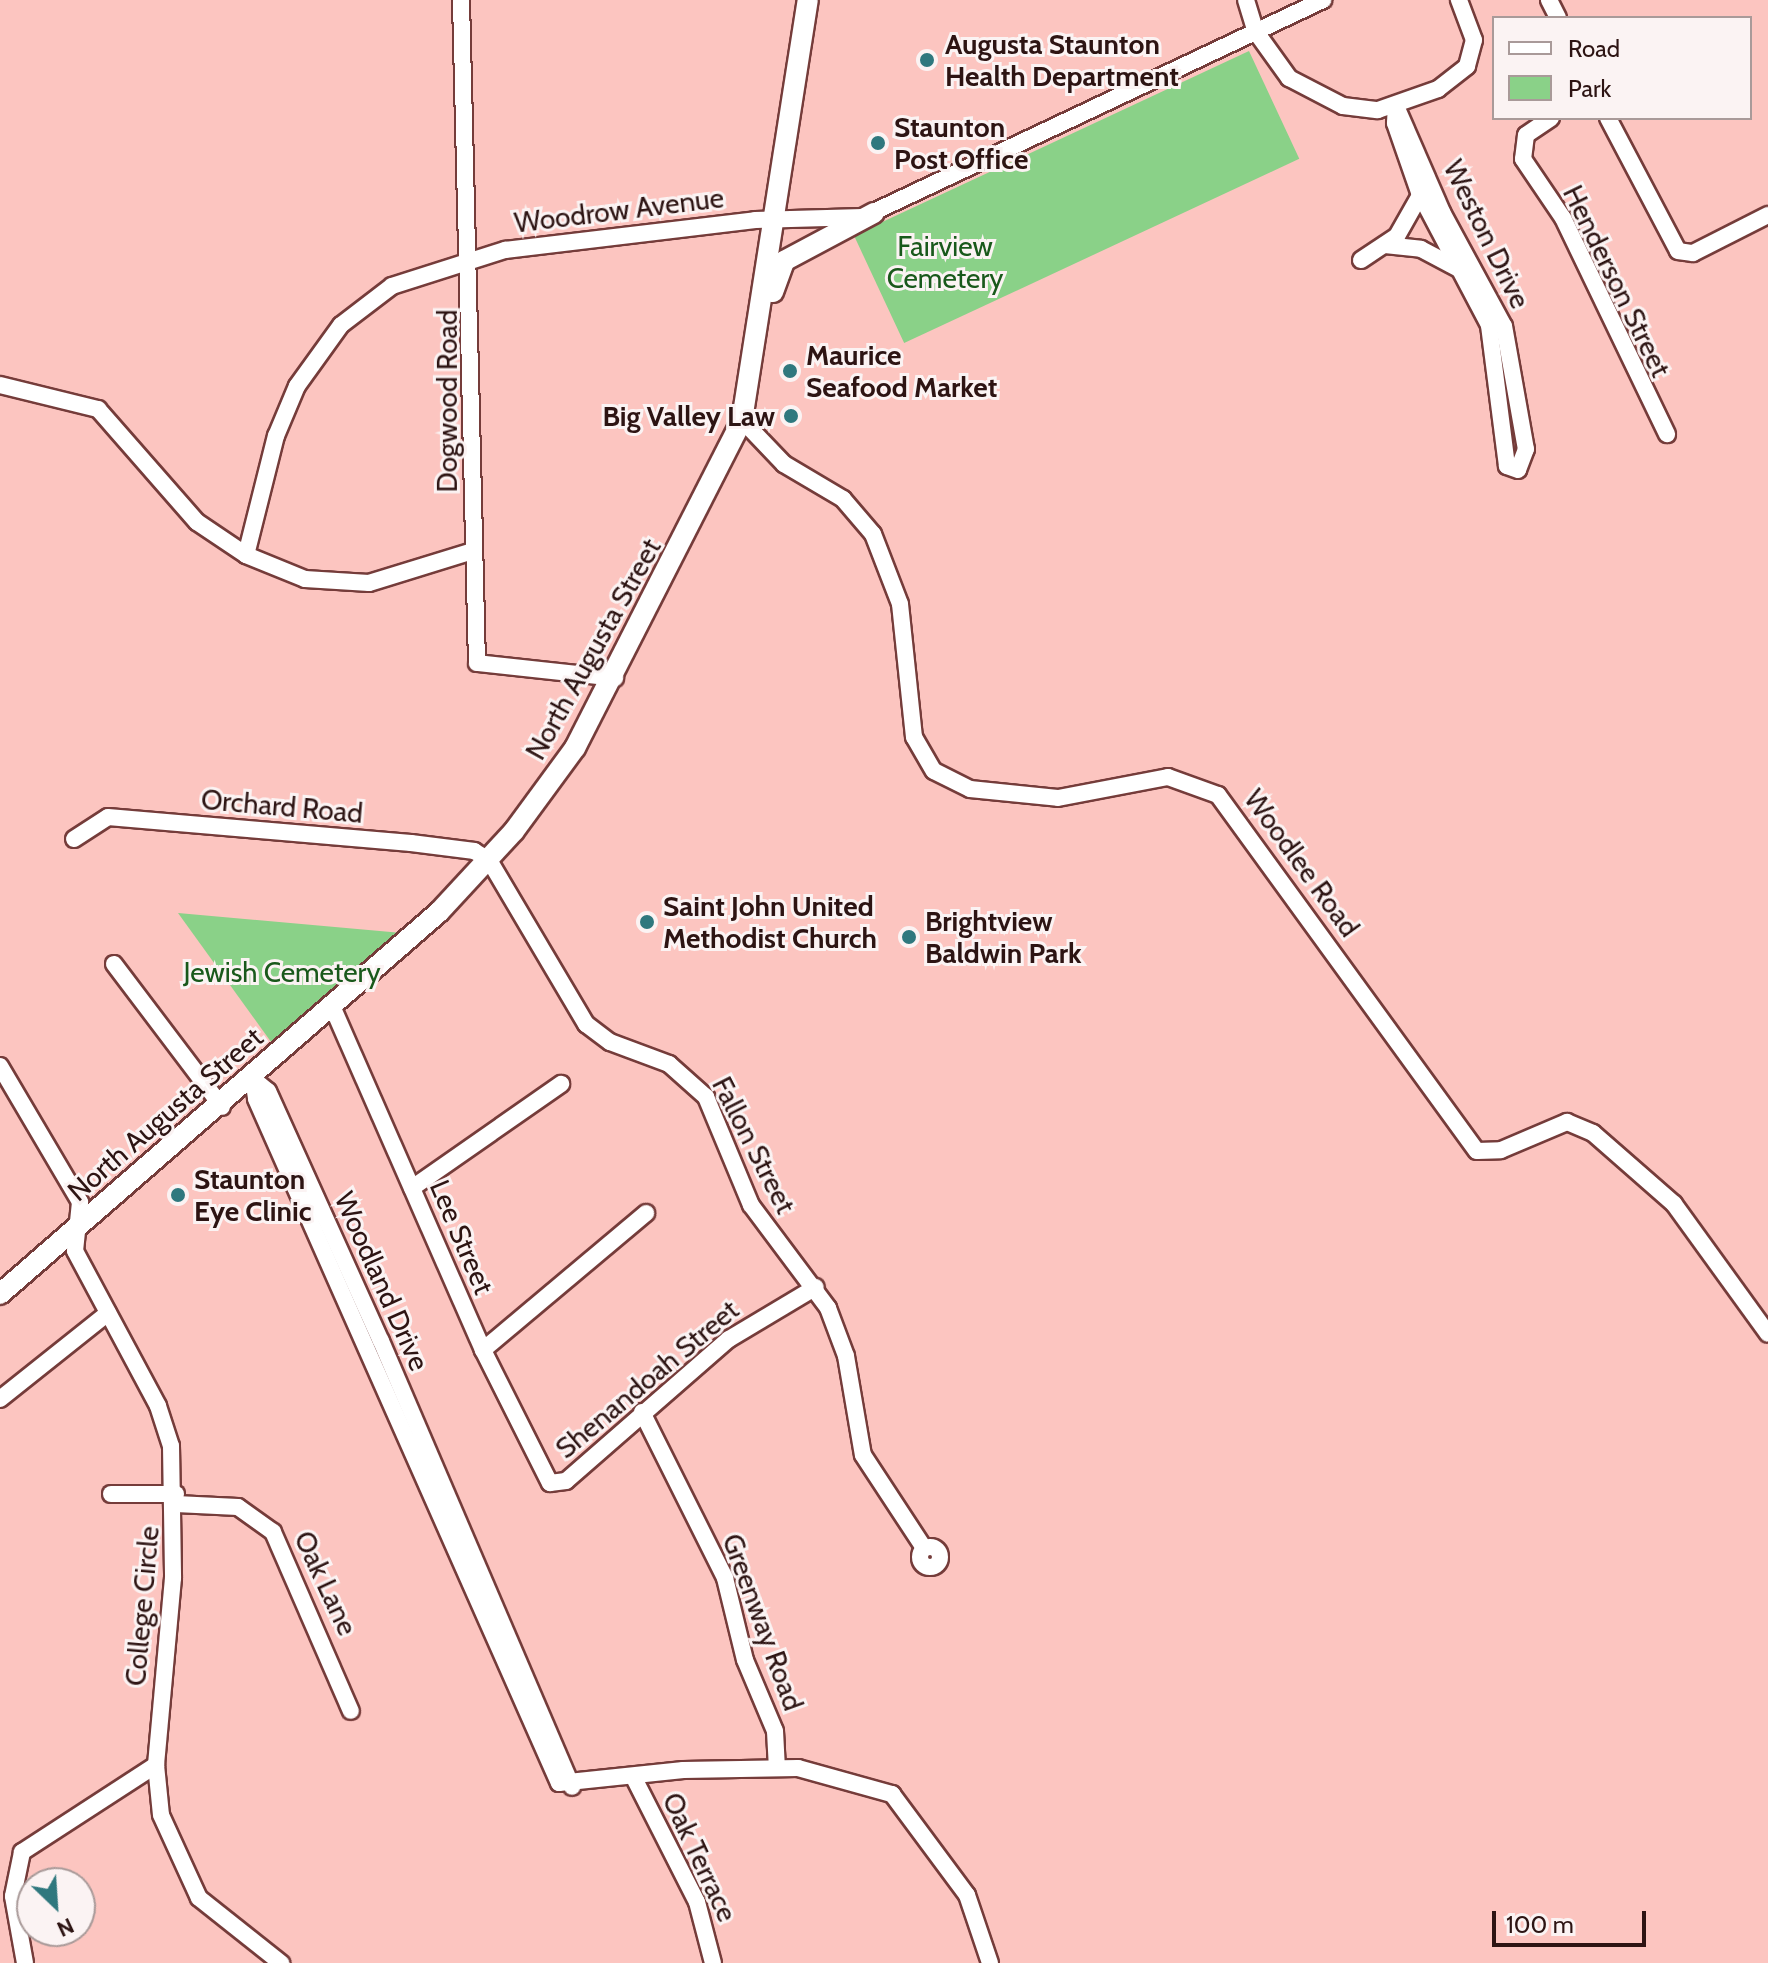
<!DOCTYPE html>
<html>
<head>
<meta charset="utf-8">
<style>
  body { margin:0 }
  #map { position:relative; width:1768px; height:1963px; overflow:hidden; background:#fcc5c0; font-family:Cabin,sans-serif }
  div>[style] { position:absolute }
  .green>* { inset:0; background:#8ad188; transform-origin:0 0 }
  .roads { filter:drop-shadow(2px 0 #753c3a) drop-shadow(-2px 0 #753c3a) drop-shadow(0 2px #753c3a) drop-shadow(0 -2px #753c3a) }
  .minor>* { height:16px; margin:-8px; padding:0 8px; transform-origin:8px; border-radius:8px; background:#fff }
  .minor>.ring { margin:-8px; padding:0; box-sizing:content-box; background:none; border:16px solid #fff; border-radius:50% }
  .major>* { height:20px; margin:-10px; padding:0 10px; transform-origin:10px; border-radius:10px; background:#fff }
  .dots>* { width:22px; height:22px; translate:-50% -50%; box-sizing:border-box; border:4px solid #fbf3f3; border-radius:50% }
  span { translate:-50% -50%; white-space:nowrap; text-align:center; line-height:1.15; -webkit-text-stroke:6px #fbf3f3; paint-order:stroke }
  .poi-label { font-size:28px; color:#2d1413; font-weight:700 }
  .left { translate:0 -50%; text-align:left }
  .right { translate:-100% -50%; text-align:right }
  .street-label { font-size:28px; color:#2d1413 }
  .park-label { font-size:28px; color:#19591b }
  .legend { position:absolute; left:1492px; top:16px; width:260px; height:104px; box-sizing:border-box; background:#fbf3f3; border:2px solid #a99a99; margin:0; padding:10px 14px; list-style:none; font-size:24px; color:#2d1413 }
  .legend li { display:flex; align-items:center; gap:16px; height:40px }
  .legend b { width:40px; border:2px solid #a99a99 }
  .north { position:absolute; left:16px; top:1867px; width:80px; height:80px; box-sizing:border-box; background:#fbf3f3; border:2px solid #a99a99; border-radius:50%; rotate:155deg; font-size:22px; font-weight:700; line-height:32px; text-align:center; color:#2d1413 }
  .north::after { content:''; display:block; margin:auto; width:28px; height:36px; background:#2f787e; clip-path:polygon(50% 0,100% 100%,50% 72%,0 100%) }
  .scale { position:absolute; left:1492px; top:1911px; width:154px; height:36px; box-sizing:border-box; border:4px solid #2d1413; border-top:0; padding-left:10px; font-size:24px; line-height:28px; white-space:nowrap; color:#2d1413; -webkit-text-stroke:6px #fbf3f3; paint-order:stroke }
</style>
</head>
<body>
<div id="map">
  <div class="green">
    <i style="left:1249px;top:51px;width:119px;height:436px;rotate:65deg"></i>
    <i style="clip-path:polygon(178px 913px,402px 933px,274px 1046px)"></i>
  </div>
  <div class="roads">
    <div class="minor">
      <i style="left:461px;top:0;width:663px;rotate:88.62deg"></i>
      <i style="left:477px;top:663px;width:139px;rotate:6.2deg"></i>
      <i style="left:1246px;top:0;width:34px;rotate:73deg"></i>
      <i style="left:1256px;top:32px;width:57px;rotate:54.3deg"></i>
      <i style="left:1289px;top:78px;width:61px;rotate:27.4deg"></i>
      <i style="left:1343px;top:106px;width:35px;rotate:7deg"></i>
      <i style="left:1378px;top:110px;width:64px;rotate:-19.3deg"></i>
      <i style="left:1438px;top:89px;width:37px;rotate:-38deg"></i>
      <i style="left:1467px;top:66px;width:27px;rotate:-75deg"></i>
      <i style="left:1474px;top:40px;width:43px;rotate:-110.6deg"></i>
      <i style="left:1549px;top:0;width:20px;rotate:63deg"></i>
      <i style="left:1396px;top:106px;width:116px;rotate:66.5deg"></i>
      <i style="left:1442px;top:212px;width:130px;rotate:61.5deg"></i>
      <i style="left:1504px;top:326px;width:125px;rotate:79.9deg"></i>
      <i style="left:1526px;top:449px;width:22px;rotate:111deg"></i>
      <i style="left:1518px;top:470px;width:12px;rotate:-160deg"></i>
      <i style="left:1507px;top:466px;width:142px;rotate:-97.3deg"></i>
      <i style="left:1489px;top:325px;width:150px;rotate:-117.8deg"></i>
      <i style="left:1419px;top:192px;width:73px;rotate:-109.2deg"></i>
      <i style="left:1395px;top:123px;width:17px;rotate:-87deg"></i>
      <i style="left:1551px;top:118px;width:30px;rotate:146deg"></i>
      <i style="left:1526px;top:135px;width:24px;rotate:97deg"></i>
      <i style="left:1523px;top:159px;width:71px;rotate:55.9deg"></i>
      <i style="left:1563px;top:218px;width:240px;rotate:64.3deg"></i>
      <i style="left:1608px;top:118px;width:150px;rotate:62.2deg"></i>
      <i style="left:1678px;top:251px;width:15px;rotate:8deg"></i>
      <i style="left:1693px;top:253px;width:84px;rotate:-26.9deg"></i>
      <i style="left:1385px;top:245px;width:36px;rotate:6deg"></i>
      <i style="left:1421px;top:249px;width:41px;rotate:27.8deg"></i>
      <i style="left:1361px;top:260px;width:43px;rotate:-33.7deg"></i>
      <i style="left:1397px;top:236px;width:53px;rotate:-60.5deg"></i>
      <i style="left:0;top:385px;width:101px;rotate:13.8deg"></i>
      <i style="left:98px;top:409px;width:150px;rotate:48.8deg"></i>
      <i style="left:197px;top:522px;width:59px;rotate:34deg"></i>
      <i style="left:246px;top:555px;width:64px;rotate:22.1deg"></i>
      <i style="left:305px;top:579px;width:64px;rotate:3.6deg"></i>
      <i style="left:369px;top:583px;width:109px;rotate:-17.1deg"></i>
      <i style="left:742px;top:420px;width:61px;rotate:46.3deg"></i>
      <i style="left:784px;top:464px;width:69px;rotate:30.7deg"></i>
      <i style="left:843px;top:499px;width:46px;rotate:49.4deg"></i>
      <i style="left:873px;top:534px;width:75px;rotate:68.9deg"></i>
      <i style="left:900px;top:604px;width:134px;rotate:84deg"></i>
      <i style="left:914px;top:737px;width:39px;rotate:60deg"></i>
      <i style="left:934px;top:771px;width:40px;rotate:26.6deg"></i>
      <i style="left:970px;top:789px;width:88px;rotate:5.8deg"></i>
      <i style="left:1058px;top:798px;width:112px;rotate:-10.8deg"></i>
      <i style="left:1168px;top:777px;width:53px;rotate:19.8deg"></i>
      <i style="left:1218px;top:795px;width:440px;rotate:54deg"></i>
      <i style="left:1477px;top:1151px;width:24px;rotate:-2deg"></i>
      <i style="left:1501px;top:1150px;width:72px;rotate:-23deg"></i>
      <i style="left:1567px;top:1122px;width:28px;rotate:23deg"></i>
      <i style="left:1593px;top:1133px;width:108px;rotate:41.2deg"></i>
      <i style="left:1674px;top:1204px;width:160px;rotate:54.1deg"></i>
      <i style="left:246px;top:555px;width:123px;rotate:-75.9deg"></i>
      <i style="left:276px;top:436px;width:54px;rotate:-67.2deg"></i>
      <i style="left:297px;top:386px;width:75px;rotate:-54.2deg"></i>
      <i style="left:341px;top:325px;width:64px;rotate:-37.4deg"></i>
      <i style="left:392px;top:286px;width:119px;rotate:-17.7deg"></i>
      <i style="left:505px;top:250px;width:252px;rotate:-6.8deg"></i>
      <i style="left:755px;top:220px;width:108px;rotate:-1.6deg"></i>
      <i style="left:863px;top:217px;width:509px;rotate:-25.26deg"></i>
      <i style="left:74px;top:839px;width:40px;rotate:-32.9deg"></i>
      <i style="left:108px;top:817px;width:304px;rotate:4.9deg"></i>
      <i style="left:411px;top:843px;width:64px;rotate:7.2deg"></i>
      <i style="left:474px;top:851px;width:17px;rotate:31deg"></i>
      <i style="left:489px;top:860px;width:191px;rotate:59.4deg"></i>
      <i style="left:586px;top:1024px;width:30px;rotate:37deg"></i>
      <i style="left:610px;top:1042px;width:63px;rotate:20.4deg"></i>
      <i style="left:669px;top:1064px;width:50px;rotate:41.7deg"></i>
      <i style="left:706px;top:1097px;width:117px;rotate:67.4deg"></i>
      <i style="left:751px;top:1205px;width:129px;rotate:53.2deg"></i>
      <i style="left:828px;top:1308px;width:51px;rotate:69.4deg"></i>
      <i style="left:846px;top:1356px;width:100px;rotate:80.3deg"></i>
      <i style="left:863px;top:1455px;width:111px;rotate:56.7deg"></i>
      <i style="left:114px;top:964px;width:179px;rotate:52.9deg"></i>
      <i style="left:332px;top:1006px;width:376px;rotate:66.3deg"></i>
      <i style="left:483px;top:1350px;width:149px;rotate:63.3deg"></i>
      <i style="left:550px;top:1483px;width:16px;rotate:-7deg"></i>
      <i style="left:566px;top:1481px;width:216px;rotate:-41.1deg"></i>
      <i style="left:729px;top:1339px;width:101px;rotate:-30.9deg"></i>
      <i style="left:0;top:1066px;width:158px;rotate:59.5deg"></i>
      <i style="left:80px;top:1202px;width:49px;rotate:95.8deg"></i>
      <i style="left:75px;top:1251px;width:176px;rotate:61.8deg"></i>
      <i style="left:158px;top:1406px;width:42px;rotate:72deg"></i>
      <i style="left:171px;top:1446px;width:132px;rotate:89.1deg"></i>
      <i style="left:173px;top:1578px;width:188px;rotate:95.2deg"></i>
      <i style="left:156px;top:1765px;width:50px;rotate:84.3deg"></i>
      <i style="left:161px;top:1815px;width:91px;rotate:65.4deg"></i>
      <i style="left:199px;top:1898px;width:105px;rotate:38.4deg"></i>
      <i style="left:253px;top:1079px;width:20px;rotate:81deg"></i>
      <i style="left:256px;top:1099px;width:748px;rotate:66.11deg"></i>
      <i style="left:559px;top:1783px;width:125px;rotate:-6deg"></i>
      <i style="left:683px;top:1770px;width:115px;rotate:-1deg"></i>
      <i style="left:798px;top:1768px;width:98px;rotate:15.5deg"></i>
      <i style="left:892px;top:1794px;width:126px;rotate:53.4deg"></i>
      <i style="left:967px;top:1895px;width:72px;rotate:71.3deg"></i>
      <i style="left:253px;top:1079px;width:19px;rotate:39deg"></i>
      <i style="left:268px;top:1091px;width:274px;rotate:65.7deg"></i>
      <i style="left:381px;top:1341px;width:485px;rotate:66.8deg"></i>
      <i style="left:412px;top:1188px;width:182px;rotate:-34.9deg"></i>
      <i style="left:483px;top:1350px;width:213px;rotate:-40deg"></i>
      <i style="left:0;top:1399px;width:138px;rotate:-38.5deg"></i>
      <i style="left:642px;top:1412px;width:186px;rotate:63.4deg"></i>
      <i style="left:725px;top:1578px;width:84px;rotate:76.3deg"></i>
      <i style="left:745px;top:1660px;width:77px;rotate:67.1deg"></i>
      <i style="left:775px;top:1731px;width:37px;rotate:87deg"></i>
      <i style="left:111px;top:1494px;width:65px"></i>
      <i style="left:176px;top:1504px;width:62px;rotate:2.8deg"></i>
      <i style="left:238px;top:1507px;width:43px;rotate:35.5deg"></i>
      <i style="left:273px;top:1532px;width:195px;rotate:66.5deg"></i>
      <i class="ring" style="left:920px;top:1547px;width:4px;height:4px"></i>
      <i style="left:633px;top:1776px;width:141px;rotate:63.1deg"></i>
      <i style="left:697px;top:1902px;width:63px;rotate:75.3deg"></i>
      <i style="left:25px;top:1963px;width:68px;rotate:-100.2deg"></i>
      <i style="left:13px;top:1896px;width:45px;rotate:-78.4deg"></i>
      <i style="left:22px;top:1852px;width:160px;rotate:-33deg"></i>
    </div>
    <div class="major">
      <i style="left:773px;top:292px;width:33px;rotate:-70deg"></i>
      <i style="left:784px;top:261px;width:102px;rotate:-28.1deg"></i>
      <i style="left:0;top:1294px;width:582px;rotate:-41.03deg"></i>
      <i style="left:439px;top:912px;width:110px;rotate:-47.2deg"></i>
      <i style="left:514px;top:831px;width:103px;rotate:-53.7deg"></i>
      <i style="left:575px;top:748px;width:368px;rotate:-63deg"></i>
      <i style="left:742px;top:420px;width:425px;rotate:-81.1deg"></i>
    </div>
  </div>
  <div class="dots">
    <i style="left:927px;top:60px;background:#2f787e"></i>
    <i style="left:878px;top:143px;background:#2f787e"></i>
    <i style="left:790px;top:371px;background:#2f787e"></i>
    <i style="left:791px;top:416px;background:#2f787e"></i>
    <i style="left:647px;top:922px;background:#2f787e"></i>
    <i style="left:909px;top:937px;background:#2f787e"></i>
    <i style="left:178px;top:1195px;background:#2f787e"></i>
  </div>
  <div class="poi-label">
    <span class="left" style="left:945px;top:60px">Augusta Staunton<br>Health Department</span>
    <span class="left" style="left:894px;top:143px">Staunton<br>Post Office</span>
    <span class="left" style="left:806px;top:371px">Maurice<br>Seafood Market</span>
    <span class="right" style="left:775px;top:416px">Big Valley Law</span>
    <span class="left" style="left:663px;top:922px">Saint John United<br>Methodist Church</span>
    <span class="left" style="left:925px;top:937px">Brightview<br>Baldwin Park</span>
    <span class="left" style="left:194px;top:1195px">Staunton<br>Eye Clinic</span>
  </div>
  <div class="street-label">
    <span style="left:619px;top:210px;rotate:-7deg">Woodrow Avenue</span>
    <span style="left:1487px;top:234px;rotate:64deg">Weston Drive</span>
    <span style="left:1617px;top:281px;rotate:64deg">Henderson Street</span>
    <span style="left:447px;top:401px;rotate:-90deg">Dogwood Road</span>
    <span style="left:593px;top:649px;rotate:-61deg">North Augusta Street</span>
    <span style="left:282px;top:806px;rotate:5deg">Orchard Road</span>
    <span style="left:1302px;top:863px;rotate:54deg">Woodlee Road</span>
    <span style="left:165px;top:1114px;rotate:-41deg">North Augusta Street</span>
    <span style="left:754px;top:1145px;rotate:63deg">Fallon Street</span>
    <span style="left:462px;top:1237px;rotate:67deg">Lee Street</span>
    <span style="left:382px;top:1281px;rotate:66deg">Woodland Drive</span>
    <span style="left:647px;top:1379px;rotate:-40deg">Shenandoah Street</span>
    <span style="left:326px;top:1583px;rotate:65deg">Oak Lane</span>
    <span style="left:142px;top:1606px;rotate:-85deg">College Circle</span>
    <span style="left:763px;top:1622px;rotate:70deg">Greenway Road</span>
    <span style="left:700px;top:1857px;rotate:65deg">Oak Terrace</span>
  </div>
  <div class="park-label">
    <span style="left:945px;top:262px">Fairview<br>Cemetery</span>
    <span style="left:282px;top:972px">Jewish Cemetery</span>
  </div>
  <ul class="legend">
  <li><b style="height:10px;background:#fff"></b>Road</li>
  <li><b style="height:22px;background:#8ad188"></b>Park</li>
  </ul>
  <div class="north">N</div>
  <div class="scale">100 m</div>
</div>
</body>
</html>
